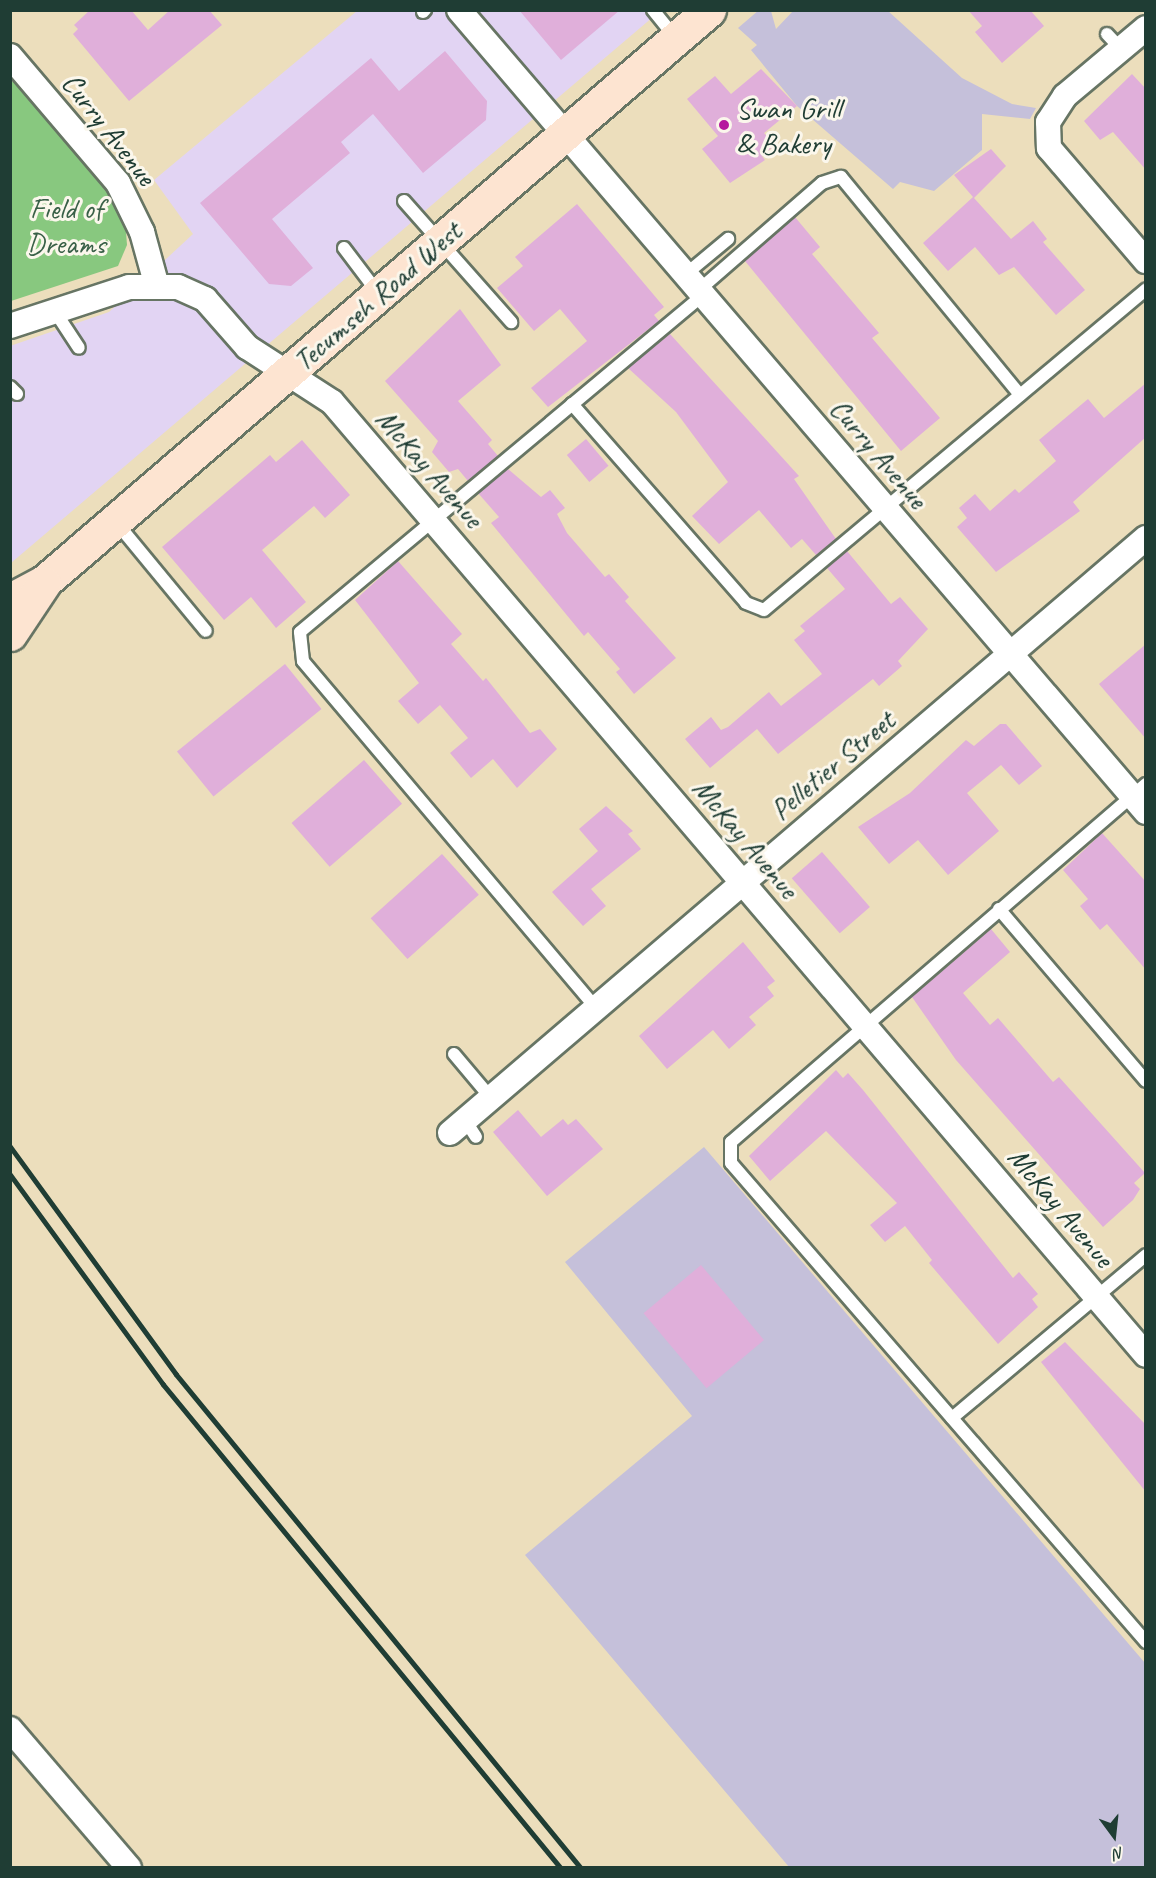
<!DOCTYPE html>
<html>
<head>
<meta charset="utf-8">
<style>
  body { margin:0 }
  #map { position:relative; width:1156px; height:1878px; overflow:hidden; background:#ecdebc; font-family:Caveat,sans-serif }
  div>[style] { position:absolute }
  .built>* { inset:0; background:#e2d4f3 }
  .industrial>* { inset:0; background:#c5c0da }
  .green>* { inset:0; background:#88c87f }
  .building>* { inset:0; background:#e0afda; transform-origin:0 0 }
  .roads { filter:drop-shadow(2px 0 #677564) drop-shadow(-2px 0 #677564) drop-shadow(0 2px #677564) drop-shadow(0 -2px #677564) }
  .lane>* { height:12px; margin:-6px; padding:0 6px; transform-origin:6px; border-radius:6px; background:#fff }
  .street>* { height:24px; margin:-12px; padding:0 12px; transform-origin:12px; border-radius:12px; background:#fff }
  .secondary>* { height:33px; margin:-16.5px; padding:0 16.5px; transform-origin:16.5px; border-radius:16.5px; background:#fde4d1 }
  .rail>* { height:4.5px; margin:-2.25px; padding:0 2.25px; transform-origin:2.25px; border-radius:2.25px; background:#1f3d34 }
  .dots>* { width:16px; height:16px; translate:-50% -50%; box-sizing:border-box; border:3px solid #fbf7ec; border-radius:50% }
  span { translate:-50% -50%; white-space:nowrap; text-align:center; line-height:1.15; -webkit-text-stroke:6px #fbf7ec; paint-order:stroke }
  .poi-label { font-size:30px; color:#1f3d34 }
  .left { translate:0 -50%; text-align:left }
  .street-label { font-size:30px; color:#1f3d34 }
  .park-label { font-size:30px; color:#396047 }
  .frame { position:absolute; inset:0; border:12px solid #1f3d34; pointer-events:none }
  .north { position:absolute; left:1084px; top:1806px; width:60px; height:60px; -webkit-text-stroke:4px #fbf7ec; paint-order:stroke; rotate:165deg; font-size:16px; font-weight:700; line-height:24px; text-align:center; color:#1f3d34 }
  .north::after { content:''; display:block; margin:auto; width:21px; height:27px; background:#1f3d34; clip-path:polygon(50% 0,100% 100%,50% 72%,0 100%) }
</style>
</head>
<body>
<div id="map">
  <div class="built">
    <i style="clip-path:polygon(357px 11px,660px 11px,11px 563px,10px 346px,109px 312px,193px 234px,154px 180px)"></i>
  </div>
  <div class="industrial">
    <i style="clip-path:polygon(759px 10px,771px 11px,776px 29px,793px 11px,888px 11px,962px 78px,1012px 104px,1036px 108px,1030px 119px,982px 114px,982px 150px,934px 191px,900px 182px,893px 189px,797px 106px,751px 50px,757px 45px,738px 28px)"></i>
    <i style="clip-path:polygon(704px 1147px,1145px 1663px,1145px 1867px,789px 1867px,525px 1555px,692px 1416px,565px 1262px)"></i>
  </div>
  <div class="green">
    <i style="clip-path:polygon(17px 78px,103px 180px,125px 219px,127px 245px,118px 266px,11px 301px,10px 84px)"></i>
  </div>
  <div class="building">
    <i style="clip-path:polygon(90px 10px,131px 10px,148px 30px,170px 10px,209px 10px,222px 25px,129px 101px,73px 34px,78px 29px,74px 25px)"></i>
    <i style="clip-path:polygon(519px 10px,620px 10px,561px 60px)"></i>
    <i style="clip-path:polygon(968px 10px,1030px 10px,1044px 26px,1002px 63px,975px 32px,982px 26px)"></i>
    <i style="clip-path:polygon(445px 51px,487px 101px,486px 120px,423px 173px,373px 114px,341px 142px,350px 153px,272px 219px,313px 268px,291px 286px,269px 284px,200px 203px,371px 58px,399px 91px)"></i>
    <i style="clip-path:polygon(761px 69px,797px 106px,764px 133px,775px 145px,762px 156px,765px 160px,730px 183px,702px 149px,718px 136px,687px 99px,715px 76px,731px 94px)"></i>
    <i style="clip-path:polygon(1132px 74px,1146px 89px,1146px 170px,1113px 132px,1100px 140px,1084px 121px)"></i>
    <i style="clip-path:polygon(991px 149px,1006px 166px,974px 198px,1011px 239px,1033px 221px,1047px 239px,1043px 242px,1085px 290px,1056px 315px,1014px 267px,999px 275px,975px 247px,948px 271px,923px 243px,973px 197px,954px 175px)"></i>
    <i style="clip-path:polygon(577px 204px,664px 307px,654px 315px,659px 321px,548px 407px,531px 388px,587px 341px,560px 309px,534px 331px,497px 288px,523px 266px,515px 257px)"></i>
    <i style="clip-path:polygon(795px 217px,820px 247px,812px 254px,879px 333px,872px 338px,940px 418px,901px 451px,745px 261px)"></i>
    <i style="clip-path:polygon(460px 309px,501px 365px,458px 401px,492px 440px,488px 444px,498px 456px,468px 481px,458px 469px,449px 472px,432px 452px,438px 441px,385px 381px)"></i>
    <i style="clip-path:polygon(670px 334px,799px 476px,794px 479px,836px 539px,816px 555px,802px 539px,791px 548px,759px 510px,719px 544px,692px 516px,728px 482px,676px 412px,628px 368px)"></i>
    <i style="clip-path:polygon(1146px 383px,1146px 437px,1073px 502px,1080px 511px,996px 572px,957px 527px,967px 518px,959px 508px,975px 494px,990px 511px,1015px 489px,1019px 493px,1056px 461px,1039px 440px,1088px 399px,1104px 418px)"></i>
    <i style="left:586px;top:439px;width:35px;height:25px;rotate:50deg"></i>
    <i style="clip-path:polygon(302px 440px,350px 495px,325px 518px,314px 506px,262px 550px,306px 602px,276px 628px,251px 597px,224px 620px,162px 547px,270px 455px,276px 462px)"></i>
    <i style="clip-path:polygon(508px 469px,541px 497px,550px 490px,565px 508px,557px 514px,567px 533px,605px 577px,609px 574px,629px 597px,625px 601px,676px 658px,634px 694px,616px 672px,620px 669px,588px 632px,584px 636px,491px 523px,499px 517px,478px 493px)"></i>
    <i style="clip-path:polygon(847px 551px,891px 604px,900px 597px,928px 629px,898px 661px,902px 666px,879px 686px,873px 679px,778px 754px,757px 729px,710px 768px,685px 739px,711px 717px,721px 730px,728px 727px,769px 692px,781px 706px,822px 674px,794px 640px,805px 631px,800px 626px,845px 589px,827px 568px)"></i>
    <i style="clip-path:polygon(398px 561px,462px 634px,451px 644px,483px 681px,486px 678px,530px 733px,540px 729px,557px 749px,517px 788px,493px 759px,471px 778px,450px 753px,468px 738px,440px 705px,418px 724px,398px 701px,419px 683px,355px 600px)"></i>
    <i style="clip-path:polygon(1146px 644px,1146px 739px,1099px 684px)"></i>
    <i style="left:285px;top:664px;width:58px;height:139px;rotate:51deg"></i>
    <i style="clip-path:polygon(1000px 724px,1006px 724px,1042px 766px,1019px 785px,1001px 765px,967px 793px,999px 831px,948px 875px,918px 840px,889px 864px,858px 827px,910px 793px,966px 740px,974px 746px)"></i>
    <i style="left:364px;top:760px;width:58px;height:96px;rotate:49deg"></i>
    <i style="clip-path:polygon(606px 806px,633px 831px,628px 834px,641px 849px,591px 889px,606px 906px,583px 926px,552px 892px,598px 851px,579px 829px)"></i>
    <i style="clip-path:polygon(1102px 833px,1146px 882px,1146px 970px,1107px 924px,1100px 930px,1080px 906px,1088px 899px,1063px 870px)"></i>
    <i style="left:822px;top:852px;width:73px;height:40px;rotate:49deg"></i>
    <i style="left:442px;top:854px;width:55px;height:96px;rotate:48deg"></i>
    <i style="clip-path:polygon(991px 929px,1010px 952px,963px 993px,990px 1025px,998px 1018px,1053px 1082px,1059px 1077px,1145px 1173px,1134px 1183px,1140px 1189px,1133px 1200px,1103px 1227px,956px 1060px,912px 997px)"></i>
    <i style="clip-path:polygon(743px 942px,775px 981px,767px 987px,774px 996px,749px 1017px,756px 1025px,729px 1049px,713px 1030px,667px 1069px,639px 1036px)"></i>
    <i style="clip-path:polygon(836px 1070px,843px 1078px,848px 1073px,863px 1090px,1013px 1278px,1019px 1272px,1038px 1294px,1032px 1299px,1038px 1307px,998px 1344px,929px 1263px,932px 1260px,905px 1226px,885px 1242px,870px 1225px,897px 1203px,826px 1131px,770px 1181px,749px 1156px)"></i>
    <i style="clip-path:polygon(518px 1110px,541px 1137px,563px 1119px,568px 1125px,576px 1119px,603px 1149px,547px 1196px,493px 1132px)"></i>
    <i style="left:701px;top:1265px;width:98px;height:75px;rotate:50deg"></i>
    <i style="clip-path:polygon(1065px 1342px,1146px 1425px,1146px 1492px,1041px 1362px)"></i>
  </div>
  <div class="roads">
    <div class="lane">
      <i style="left:653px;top:10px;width:36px;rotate:51deg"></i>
      <i style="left:423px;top:12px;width:3px;rotate:-45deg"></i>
      <i style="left:1107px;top:34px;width:21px;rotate:47deg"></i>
      <i style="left:404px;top:201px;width:162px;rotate:48.5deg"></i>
      <i style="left:344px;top:248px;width:56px;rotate:52.9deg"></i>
      <i style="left:686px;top:274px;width:55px;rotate:-39.8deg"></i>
      <i style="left:699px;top:290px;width:163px;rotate:-41deg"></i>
      <i style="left:822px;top:183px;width:20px;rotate:-18deg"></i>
      <i style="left:841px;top:177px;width:282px;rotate:50.6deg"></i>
      <i style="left:54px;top:310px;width:45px;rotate:56.7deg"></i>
      <i style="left:10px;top:387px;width:10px;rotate:45deg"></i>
      <i style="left:572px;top:404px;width:264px;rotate:48.8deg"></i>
      <i style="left:746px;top:603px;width:19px;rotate:21deg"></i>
      <i style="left:764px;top:610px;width:499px;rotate:-40deg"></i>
      <i style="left:116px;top:522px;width:141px;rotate:50.5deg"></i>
      <i style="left:1146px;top:784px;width:548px;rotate:139.22deg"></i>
      <i style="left:731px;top:1142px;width:21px;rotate:90deg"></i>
      <i style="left:731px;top:1163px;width:634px;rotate:49.09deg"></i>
      <i style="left:999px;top:909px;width:226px;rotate:49.5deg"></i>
      <i style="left:596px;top:1008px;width:454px;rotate:-130.2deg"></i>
      <i style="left:303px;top:661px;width:29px;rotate:-96deg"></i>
      <i style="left:300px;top:632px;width:525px;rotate:-39.9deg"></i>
      <i style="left:454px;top:1054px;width:57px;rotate:49.9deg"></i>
      <i style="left:465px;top:1120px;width:20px;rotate:57deg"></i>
      <i style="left:952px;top:1418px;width:253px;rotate:-40deg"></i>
    </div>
    <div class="street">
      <i style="left:459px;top:10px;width:1056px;rotate:49.42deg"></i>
      <i style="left:1146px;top:28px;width:106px;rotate:140deg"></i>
      <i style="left:1065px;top:96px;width:31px;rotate:123deg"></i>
      <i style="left:1048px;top:122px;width:26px;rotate:88deg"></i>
      <i style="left:1049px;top:148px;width:149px;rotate:49.4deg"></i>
      <i style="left:10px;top:56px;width:167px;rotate:49.6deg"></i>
      <i style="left:118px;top:183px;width:55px;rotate:63.9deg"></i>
      <i style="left:142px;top:232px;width:53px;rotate:74.6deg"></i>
      <i style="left:10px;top:326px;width:125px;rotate:-18.1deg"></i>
      <i style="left:129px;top:287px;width:49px"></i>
      <i style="left:178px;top:287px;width:30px;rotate:24deg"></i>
      <i style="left:205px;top:299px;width:64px;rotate:48.8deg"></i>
      <i style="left:247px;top:347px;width:101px;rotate:32.9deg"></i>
      <i style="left:332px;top:402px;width:1253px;rotate:49.5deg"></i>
      <i style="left:450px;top:1133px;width:916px;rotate:-40.53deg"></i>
      <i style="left:10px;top:1729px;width:183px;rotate:49.4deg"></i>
    </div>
    <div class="secondary">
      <i style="left:10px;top:600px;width:38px;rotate:-28deg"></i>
      <i style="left:44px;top:582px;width:877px;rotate:-40.7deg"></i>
      <i style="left:10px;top:634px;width:61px;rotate:-56.3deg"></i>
    </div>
  </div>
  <div class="rail">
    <i style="left:10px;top:1146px;width:282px;rotate:53.9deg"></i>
    <i style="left:176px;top:1374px;width:639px;rotate:50.65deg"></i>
    <i style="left:10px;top:1174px;width:260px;rotate:53.9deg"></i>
    <i style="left:163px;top:1384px;width:627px;rotate:50.57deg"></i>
  </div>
  <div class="dots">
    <i style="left:724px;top:125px;background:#b5179e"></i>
  </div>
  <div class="poi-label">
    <span class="left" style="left:736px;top:125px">Swan Grill<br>&amp; Bakery</span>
  </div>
  <div class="street-label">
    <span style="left:109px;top:129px;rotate:52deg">Curry Avenue</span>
    <span style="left:377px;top:296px;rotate:-41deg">Tecumseh Road West</span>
    <span style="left:879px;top:453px;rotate:50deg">Curry Avenue</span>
    <span style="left:430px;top:468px;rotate:49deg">McKay Avenue</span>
    <span style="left:832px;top:765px;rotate:-40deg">Pelletier Street</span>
    <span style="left:746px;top:838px;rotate:50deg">McKay Avenue</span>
    <span style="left:1061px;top:1207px;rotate:50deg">McKay Avenue</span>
  </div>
  <div class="park-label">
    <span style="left:66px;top:225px">Field of<br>Dreams</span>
  </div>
  <div class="frame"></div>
  <div class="north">N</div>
</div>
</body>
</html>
